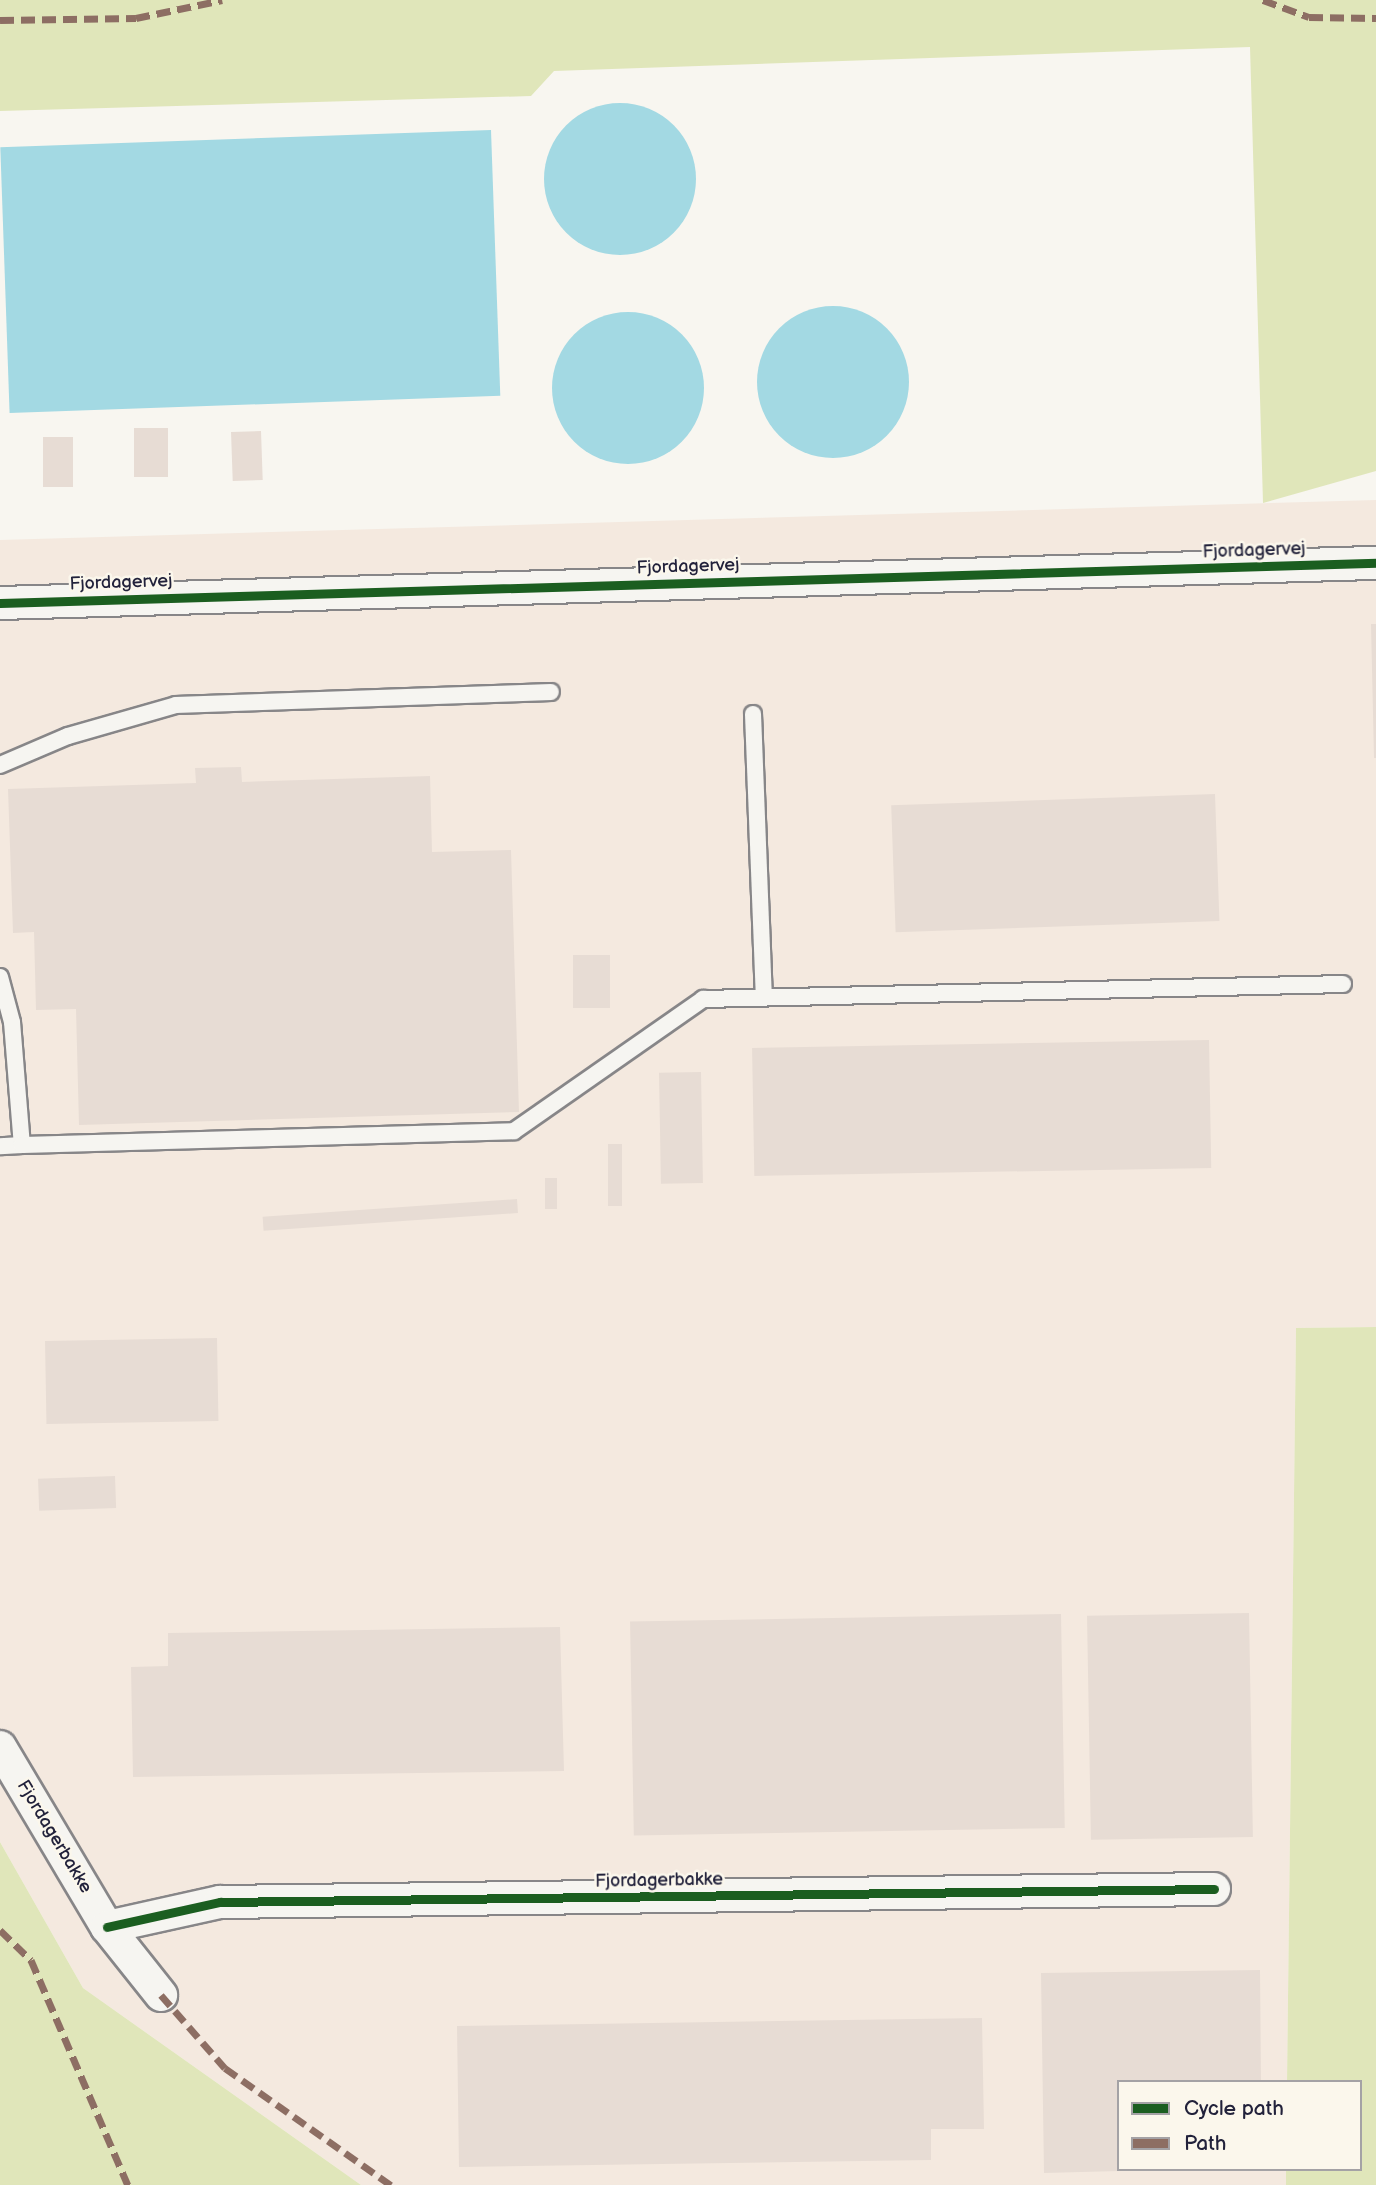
<!DOCTYPE html>
<html>
<head>
<meta charset="utf-8">
<style>
  body { margin:0 }
  #map { position:relative; width:1376px; height:2185px; overflow:hidden; background:#f8f6f0; font-family:"Balsamiq Sans",sans-serif }
  div>[style] { position:absolute }
  .built>* { inset:0; background:#f4e9df }
  .green>* { inset:0; background:#e0e6ba }
  .water>* { inset:0; background:#a3d9e3; transform-origin:0 0 }
  .round { border-radius:50% }
  .building>* { inset:0; background:#e7dcd4; transform-origin:0 0 }
  .roads { filter:drop-shadow(2px 0 #878688) drop-shadow(-2px 0 #878688) drop-shadow(0 2px #878688) drop-shadow(0 -2px #878688) }
  .service>* { height:16px; margin:-8px; padding:0 8px; transform-origin:8px; border-radius:8px; background:#f6f5f1 }
  .minor>* { height:32px; margin:-16px; padding:0 16px; transform-origin:16px; border-radius:16px; background:#f6f5f1 }
  .quiet>* { height:7px; margin-top:-3.5px; transform-origin:0; background:repeating-linear-gradient(90deg,#8d6e63 0 14px,transparent 0 21px) }
  .cycleway>* { height:9px; margin:-4.5px; padding:0 4.5px; transform-origin:4.5px; border-radius:4.5px; background:#1b5e20 }
  span { translate:-50% -50%; white-space:nowrap; text-align:center; line-height:1.15; -webkit-text-stroke:5px #fbf7ec; paint-order:stroke }
  .street-label { font-size:18px; color:#22223b }
  .legend { position:absolute; left:1117px; top:2080px; width:245px; height:91px; box-sizing:border-box; background:#fbf7ec; border:2px solid #a4a2a5; margin:0; padding:9px 12px; list-style:none; font-size:21px; color:#22223b }
  .legend li { display:flex; align-items:center; gap:14px; height:35px }
  .legend b { width:35px; border:2px solid #a4a2a5 }
</style>
</head>
<body>
<div id="map">
  <div class="built">
    <i style="clip-path:polygon(1376px 500px,1376px 1327px,1296px 1328px,1287px 2082px,1119px 2082px,1119px 2169px,1286px 2169px,1286px 2185px,361px 2185px,83px 1988px,0 1842px,0 540px)"></i>
  </div>
  <div class="green">
    <i style="clip-path:polygon(0 0,1376px 0,1376px 471px,1263px 503px,1250px 47px,554px 71px,531px 96px,0 111px)"></i>
    <i style="clip-path:polygon(1376px 1327px,1376px 2185px,1286px 2185px,1286px 2169px,1360px 2169px,1360px 2082px,1287px 2082px,1296px 1328px)"></i>
    <i style="clip-path:polygon(0 1842px,83px 1988px,361px 2185px,0 2185px)"></i>
  </div>
  <div class="water">
    <i class="round" style="left:544px;top:103px;width:152px;height:152px"></i>
    <i style="left:491px;top:130px;width:266px;height:491px;rotate:88deg"></i>
    <i class="round" style="left:757px;top:306px;width:152px;height:152px"></i>
    <i class="round" style="left:552px;top:312px;width:152px;height:152px"></i>
  </div>
  <div class="building">
    <i style="left:134px;top:428px;width:34px;height:49px"></i>
    <i style="left:261px;top:431px;width:49px;height:30px;rotate:88deg"></i>
    <i style="left:43px;top:437px;width:30px;height:50px"></i>
    <i style="clip-path:polygon(1371px 624px,1376px 624px,1376px 758px,1374px 758px)"></i>
    <i style="clip-path:polygon(241px 767px,242px 782px,430px 776px,432px 852px,511px 850px,519px 1112px,79px 1125px,76px 1009px,36px 1010px,34px 932px,13px 933px,8px 789px,196px 783px,195px 768px)"></i>
    <i style="left:1215px;top:794px;width:127px;height:324px;rotate:88deg"></i>
    <i style="left:573px;top:955px;width:37px;height:53px"></i>
    <i style="left:1209px;top:1040px;width:128px;height:457px;rotate:89deg"></i>
    <i style="left:701px;top:1072px;width:111px;height:42px;rotate:89deg"></i>
    <i style="left:608px;top:1144px;width:14px;height:62px"></i>
    <i style="left:545px;top:1178px;width:12px;height:31px"></i>
    <i style="left:517px;top:1199px;width:14px;height:255px;rotate:86deg"></i>
    <i style="left:217px;top:1338px;width:83px;height:172px;rotate:89deg"></i>
    <i style="left:115px;top:1476px;width:32px;height:77px;rotate:88deg"></i>
    <i style="left:1249px;top:1613px;width:224px;height:162px;rotate:89deg"></i>
    <i style="left:1061px;top:1614px;width:214px;height:431px;rotate:89deg"></i>
    <i style="clip-path:polygon(560px 1627px,564px 1771px,133px 1777px,131px 1667px,168px 1666px,168px 1633px)"></i>
    <i style="clip-path:polygon(1260px 1970px,1261px 2082px,1119px 2082px,1119px 2171px,1044px 2173px,1041px 1973px)"></i>
    <i style="clip-path:polygon(982px 2018px,984px 2129px,931px 2129px,931px 2160px,459px 2167px,457px 2026px)"></i>
  </div>
  <div class="roads">
    <div class="service">
      <i style="left:753px;top:714px;width:283px;rotate:87.8deg"></i>
      <i style="left:0;top:765px;width:74px;rotate:-23.1deg"></i>
      <i style="left:68px;top:736px;width:112px;rotate:-16deg"></i>
      <i style="left:176px;top:705px;width:375px;rotate:-2deg"></i>
      <i style="left:0;top:977px;width:47px;rotate:75.1deg"></i>
      <i style="left:12px;top:1022px;width:123px;rotate:85.4deg"></i>
      <i style="left:22px;top:1145px;width:22px;rotate:177deg"></i>
      <i style="left:22px;top:1145px;width:492px;rotate:-1.6deg"></i>
      <i style="left:514px;top:1131px;width:231px;rotate:-34.9deg"></i>
      <i style="left:703px;top:999px;width:640px;rotate:-1.34deg"></i>
    </div>
    <div class="minor">
      <i style="left:0;top:603px;width:1377px;rotate:-1.67deg"></i>
      <i style="left:0;top:1747px;width:209px;rotate:59.3deg"></i>
      <i style="left:107px;top:1927px;width:87px;rotate:51.5deg"></i>
      <i style="left:107px;top:1927px;width:116px;rotate:-12.5deg"></i>
      <i style="left:220px;top:1902px;width:994px;rotate:-0.75deg"></i>
    </div>
  </div>
  <div class="quiet">
    <i style="left:1263px;top:0;width:49px;rotate:20.3deg"></i>
    <i style="left:1309px;top:17px;width:67px;rotate:0.9deg"></i>
    <i style="left:0;top:20px;width:136px;rotate:-0.8deg"></i>
    <i style="left:136px;top:18px;width:88px;rotate:-11.8deg"></i>
    <i style="left:0;top:1930px;width:43px;rotate:44.1deg"></i>
    <i style="left:31px;top:1960px;width:245px;rotate:66.7deg"></i>
    <i style="left:161px;top:1995px;width:97px;rotate:48.8deg"></i>
    <i style="left:225px;top:2068px;width:203px;rotate:35.2deg"></i>
  </div>
  <div class="cycleway">
    <i style="left:0;top:603px;width:1377px;rotate:-1.67deg"></i>
    <i style="left:107px;top:1927px;width:116px;rotate:-12.5deg"></i>
    <i style="left:220px;top:1902px;width:994px;rotate:-0.75deg"></i>
  </div>
  <div class="street-label">
    <span style="left:1254px;top:551px;rotate:-2deg">Fjordagervej</span>
    <span style="left:688px;top:567px;rotate:-2deg">Fjordagervej</span>
    <span style="left:121px;top:583px;rotate:-2deg">Fjordagervej</span>
    <span style="left:54px;top:1837px;rotate:59deg">Fjordagerbakke</span>
    <span style="left:659px;top:1881px;rotate:-1deg">Fjordagerbakke</span>
  </div>
  <ul class="legend">
  <li><b style="height:9px;background:#1b5e20"></b>Cycle path</li>
  <li><b style="height:9px;background:#8d6e63"></b>Path</li>
  </ul>
</div>
</body>
</html>
